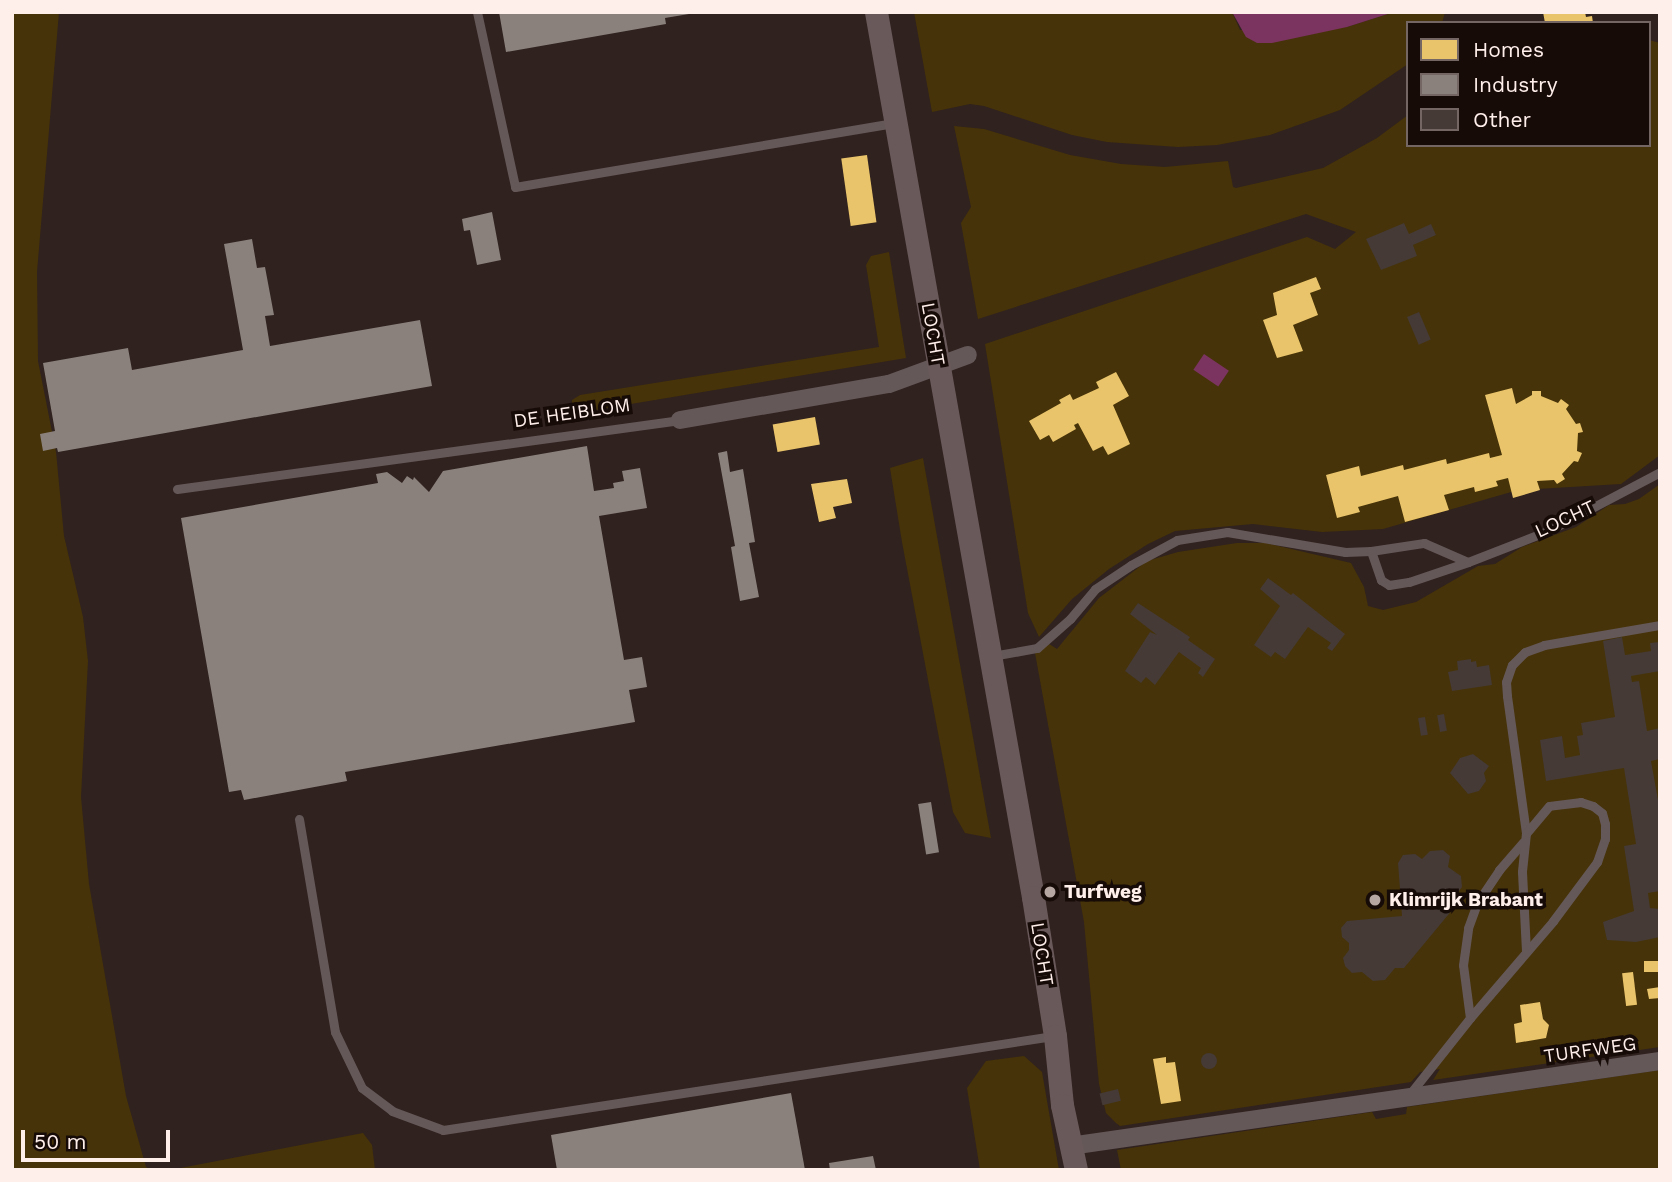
<!DOCTYPE html>
<html>
<head>
<meta charset="utf-8">
<style>
  body { margin:0 }
  #map { position:relative; width:1672px; height:1182px; overflow:hidden; background:#30221e; font-family:"Work Sans",sans-serif }
  div>[style] { position:absolute }
  .green>* { inset:0; background:#463309 }
  .water>* { inset:0; background:#7b3360; transform-origin:0 0 }
  .homes>* { inset:0; background:#e9c46a; transform-origin:0 0 }
  .industry>* { inset:0; background:#8a817c; transform-origin:0 0 }
  .building>* { inset:0; background:#453a35; transform-origin:0 0 }
  .round { border-radius:50% }
  .lane>* { height:9px; margin:-4.5px; padding:0 4.5px; transform-origin:4.5px; border-radius:4.5px; background:#655859 }
  .street>* { height:18px; margin:-9px; padding:0 9px; transform-origin:9px; border-radius:9px; background:#655859 }
  .secondary>* { height:23px; margin:-11.5px; padding:0 11.5px; transform-origin:11.5px; border-radius:11.5px; background:#69595a }
  .dots>* { width:19px; height:19px; translate:-50% -50%; box-sizing:border-box; border:4px solid #170b08; border-radius:50% }
  span { translate:-50% -50%; white-space:nowrap; text-align:center; line-height:1.15; -webkit-text-stroke:7px #170b08; paint-order:stroke }
  .street-label { font-size:19px; color:#ffefeb }
  .poi-label { font-size:19px; color:#ffefeb; font-weight:700 }
  .left { translate:0 -50%; text-align:left }
  .frame { position:absolute; inset:0; border:14px solid #ffefeb; pointer-events:none }
  .legend { position:absolute; left:1406px; top:21px; width:245px; height:126px; box-sizing:border-box; background:#170b08; border:2px solid #746663; margin:0; padding:9px 12px; list-style:none; font-size:21px; color:#ffefeb }
  .legend li { display:flex; align-items:center; gap:14px; height:35px }
  .legend b { width:35px; border:2px solid #746663 }
  .scale { position:absolute; left:21px; top:1130px; width:149px; height:32px; box-sizing:border-box; border:4px solid #ffefeb; border-top:0; padding-left:9px; font-size:21px; line-height:24px; white-space:nowrap; color:#ffefeb; -webkit-text-stroke:5px #170b08; paint-order:stroke }
</style>
</head>
<body>
<div id="map">
  <div class="green">
    <i style="clip-path:polygon(12px 12px,59px 12px,37px 272px,38px 361px,56px 452px,64px 536px,83px 617px,88px 661px,81px 797px,89px 884px,126px 1096px,146px 1167px,152px 1170px,12px 1170px)"></i>
    <i style="clip-path:polygon(914px 12px,1232px 12px,1240px 30px,1347px 27px,1394px 12px,1445px 12px,1442px 23px,1408px 23px,1408px 64px,1340px 110px,1270px 135px,1217px 145px,1178px 147px,1107px 142px,1072px 135px,984px 106px,970px 104px,932px 112px)"></i>
    <i style="clip-path:polygon(1649px 40px,1660px 43px,1660px 455px,1621px 484px,1518px 490px,1383px 529px,1322px 532px,1253px 524px,1175px 531px,1148px 544px,1109px 569px,1072px 599px,1039px 637px,1028px 613px,985px 344px,1307px 237px,1335px 249px,1356px 232px,1306px 214px,978px 319px,961px 223px,971px 207px,954px 126px,984px 129px,1070px 155px,1121px 164px,1165px 167px,1228px 161px,1233px 187px,1236px 188px,1323px 168px,1377px 138px,1408px 115px,1408px 145px,1649px 145px)"></i>
    <i style="clip-path:polygon(889px 252px,906px 358px,571px 414px,572px 400px,580px 395px,879px 347px,866px 265px,871px 256px)"></i>
    <i style="clip-path:polygon(923px 458px,991px 838px,965px 833px,953px 812px,902px 542px,890px 468px)"></i>
    <i style="clip-path:polygon(1660px 484px,1660px 1047px,1433px 1080px,1440px 1069px,1420px 1072px,1411px 1082px,1120px 1126px,1116px 1123px,1106px 1113px,1099px 1084px,1084px 922px,1035px 653px,1046px 642px,1057px 649px,1099px 598px,1147px 561px,1178px 552px,1237px 543px,1266px 543px,1351px 563px,1364px 587px,1368px 606px,1383px 610px,1416px 602px,1478px 566px,1495px 564px,1522px 547px,1576px 527px,1609px 505px,1625px 504px,1639px 499px)"></i>
    <i style="clip-path:polygon(1024px 1056px,1042px 1072px,1059px 1170px,980px 1170px,967px 1088px,986px 1061px)"></i>
    <i style="clip-path:polygon(1660px 1070px,1660px 1170px,1121px 1170px,1117px 1150px,1372px 1112px,1376px 1119px,1406px 1114px,1407px 1107px)"></i>
    <i style="clip-path:polygon(363px 1133px,372px 1145px,375px 1170px,170px 1170px)"></i>
  </div>
  <div class="water">
    <i style="clip-path:polygon(1232px 12px,1394px 12px,1347px 27px,1272px 43px,1257px 43px,1246px 37px)"></i>
    <i style="left:1204px;top:354px;width:30px;height:19px;rotate:34deg"></i>
  </div>
  <div class="homes">
    <i style="clip-path:polygon(1543px 12px,1585px 12px,1586px 17px,1592px 16px,1593px 23px,1545px 23px)"></i>
    <i style="left:867px;top:155px;width:68px;height:26px;rotate:82deg"></i>
    <i style="clip-path:polygon(1316px 277px,1321px 289px,1310px 293px,1318px 315px,1293px 325px,1303px 351px,1277px 358px,1263px 320px,1277px 315px,1273px 293px)"></i>
    <i style="clip-path:polygon(1116px 372px,1129px 396px,1113px 405px,1130px 444px,1108px 455px,1103px 446px,1093px 451px,1078px 423px,1074px 425px,1076px 429px,1053px 442px,1049px 435px,1040px 440px,1029px 421px,1061px 403px,1059px 400px,1070px 394px,1073px 400px,1099px 388px,1096px 382px)"></i>
    <i style="clip-path:polygon(1512px 388px,1516px 404px,1532px 395px,1532px 391px,1541px 391px,1541px 396px,1558px 403px,1561px 399px,1569px 405px,1566px 409px,1576px 424px,1580px 423px,1583px 432px,1578px 433px,1577px 451px,1582px 453px,1578px 462px,1574px 461px,1562px 474px,1565px 479px,1557px 484px,1554px 480px,1537px 481px,1540px 490px,1513px 498px,1508px 478px,1496px 481px,1498px 486px,1475px 492px,1474px 487px,1444px 495px,1449px 510px,1405px 522px,1398px 496px,1358px 507px,1360px 512px,1337px 518px,1326px 475px,1359px 466px,1361px 476px,1403px 465px,1404px 470px,1446px 459px,1447px 464px,1489px 453px,1490px 458px,1502px 455px,1485px 395px)"></i>
    <i style="left:815px;top:417px;width:28px;height:43px;rotate:80deg"></i>
    <i style="clip-path:polygon(847px 479px,852px 503px,833px 507px,836px 518px,819px 522px,811px 484px)"></i>
    <i style="left:1660px;top:961px;width:11px;height:16px;rotate:90deg"></i>
    <i style="left:1633px;top:972px;width:33px;height:11px;rotate:83deg"></i>
    <i style="clip-path:polygon(1660px 987px,1660px 998px,1649px 999px,1647px 989px)"></i>
    <i style="clip-path:polygon(1540px 1002px,1543px 1019px,1549px 1025px,1546px 1038px,1516px 1043px,1514px 1024px,1522px 1022px,1520px 1005px)"></i>
    <i style="clip-path:polygon(1166px 1057px,1166px 1063px,1175px 1062px,1181px 1101px,1161px 1104px,1153px 1059px)"></i>
  </div>
  <div class="industry">
    <i style="clip-path:polygon(499px 12px,689px 12px,689px 14px,665px 18px,666px 24px,506px 52px)"></i>
    <i style="clip-path:polygon(492px 212px,501px 260px,477px 265px,470px 230px,464px 231px,462px 219px)"></i>
    <i style="clip-path:polygon(252px 239px,257px 268px,265px 267px,274px 315px,265px 316px,270px 346px,420px 320px,432px 386px,58px 452px,57px 448px,43px 451px,40px 434px,55px 431px,43px 363px,128px 348px,132px 370px,243px 350px,224px 244px)"></i>
    <i style="clip-path:polygon(587px 446px,594px 491px,614px 488px,613px 483px,624px 481px,622px 471px,640px 468px,647px 508px,599px 516px,624px 660px,642px 657px,647px 687px,629px 690px,635px 722px,345px 772px,347px 781px,244px 800px,241px 790px,229px 792px,181px 518px,378px 483px,376px 474px,387px 472px,402px 483px,407px 476px,413px 480px,414px 477px,429px 492px,443px 471px)"></i>
    <i style="clip-path:polygon(727px 451px,730px 472px,743px 469px,755px 542px,749px 543px,759px 597px,740px 601px,731px 547px,735px 546px,718px 453px)"></i>
    <i style="left:931px;top:802px;width:51px;height:13px;rotate:81deg"></i>
    <i style="clip-path:polygon(791px 1093px,805px 1170px,557px 1170px,551px 1135px)"></i>
    <i style="clip-path:polygon(873px 1156px,876px 1170px,830px 1170px,829px 1163px)"></i>
  </div>
  <div class="building">
    <i style="clip-path:polygon(1404px 223px,1409px 234px,1431px 224px,1436px 235px,1413px 245px,1417px 256px,1381px 270px,1366px 239px)"></i>
    <i style="left:1419px;top:312px;width:30px;height:13px;rotate:67deg"></i>
    <i style="clip-path:polygon(1268px 578px,1291px 595px,1293px 593px,1345px 634px,1332px 651px,1327px 648px,1331px 643px,1308px 627px,1285px 659px,1275px 652px,1271px 657px,1254px 645px,1280px 606px,1260px 589px)"></i>
    <i style="clip-path:polygon(1138px 603px,1190px 637px,1188px 640px,1215px 659px,1203px 677px,1198px 673px,1201px 668px,1179px 652px,1155px 685px,1146px 677px,1141px 683px,1125px 671px,1150px 632px,1157px 635px,1130px 614px)"></i>
    <i style="clip-path:polygon(1622px 637px,1625px 655px,1651px 651px,1650px 643px,1660px 642px,1660px 671px,1631px 676px,1632px 682px,1639px 681px,1647px 731px,1660px 728px,1660px 759px,1651px 761px,1660px 811px,1660px 891px,1648px 893px,1650px 908px,1660px 909px,1660px 937px,1636px 942px,1607px 940px,1603px 922px,1634px 911px,1624px 846px,1636px 844px,1624px 768px,1546px 781px,1540px 740px,1562px 736px,1565px 758px,1580px 755px,1577px 736px,1583px 735px,1581px 723px,1615px 717px,1603px 641px)"></i>
    <i style="clip-path:polygon(1471px 659px,1471px 662px,1476px 661px,1477px 667px,1489px 665px,1492px 685px,1452px 691px,1448px 672px,1458px 670px,1457px 661px)"></i>
    <i style="left:1444px;top:714px;width:17px;height:7px;rotate:80deg"></i>
    <i style="left:1425px;top:717px;width:18px;height:7px;rotate:81deg"></i>
    <i style="clip-path:polygon(1473px 754px,1489px 766px,1484px 773px,1486px 781px,1479px 791px,1468px 794px,1450px 773px,1460px 758px)"></i>
    <i style="clip-path:polygon(1443px 850px,1450px 856px,1448px 867px,1461px 876px,1462px 887px,1453px 899px,1453px 909px,1404px 968px,1395px 968px,1385px 980px,1373px 981px,1362px 972px,1352px 973px,1345px 966px,1343px 958px,1349px 950px,1349px 943px,1342px 937px,1341px 928px,1347px 921px,1402px 916px,1398px 863px,1403px 855px,1415px 854px,1422px 859px,1430px 851px)"></i>
    <i class="round" style="left:1201px;top:1053px;width:16px;height:16px"></i>
    <i style="left:1118px;top:1089px;width:12px;height:19px;rotate:76deg"></i>
  </div>
  <div class="lane">
    <i style="left:477px;top:12px;width:179px;rotate:77.7deg"></i>
    <i style="left:515px;top:187px;width:384px;rotate:-9.6deg"></i>
    <i style="left:177px;top:489px;width:508px;rotate:-7.81deg"></i>
    <i style="left:1371px;top:551px;width:54px;rotate:-8.6deg"></i>
    <i style="left:1424px;top:543px;width:48px;rotate:23.4deg"></i>
    <i style="left:992px;top:656px;width:46px;rotate:-10.1deg"></i>
    <i style="left:1037px;top:648px;width:44px;rotate:-41.3deg"></i>
    <i style="left:1070px;top:619px;width:39px;rotate:-50deg"></i>
    <i style="left:1095px;top:589px;width:43px;rotate:-33.7deg"></i>
    <i style="left:1131px;top:565px;width:52px;rotate:-28.5deg"></i>
    <i style="left:1177px;top:540px;width:51px;rotate:-9.1deg"></i>
    <i style="left:1227px;top:532px;width:120px;rotate:9.6deg"></i>
    <i style="left:1345px;top:552px;width:26px;rotate:-2deg"></i>
    <i style="left:1371px;top:551px;width:31px;rotate:71deg"></i>
    <i style="left:1381px;top:580px;width:9px;rotate:32deg"></i>
    <i style="left:1389px;top:585px;width:20px;rotate:-9deg"></i>
    <i style="left:1409px;top:582px;width:62px;rotate:-18.7deg"></i>
    <i style="left:1468px;top:562px;width:88px;rotate:-21.3deg"></i>
    <i style="left:1550px;top:530px;width:124px;rotate:-27.8deg"></i>
    <i style="left:299px;top:819px;width:216px;rotate:80.4deg"></i>
    <i style="left:335px;top:1032px;width:62px;rotate:64.3deg"></i>
    <i style="left:362px;top:1088px;width:38px;rotate:37deg"></i>
    <i style="left:392px;top:1111px;width:54px;rotate:20.4deg"></i>
    <i style="left:443px;top:1130px;width:617px;rotate:-8.76deg"></i>
    <i style="left:1526px;top:833px;width:138px;rotate:-97.9deg"></i>
    <i style="left:1507px;top:696px;width:14px;rotate:-94deg"></i>
    <i style="left:1506px;top:682px;width:18px;rotate:-71deg"></i>
    <i style="left:1512px;top:665px;width:18px;rotate:-45deg"></i>
    <i style="left:1525px;top:652px;width:20px;rotate:-20deg"></i>
    <i style="left:1544px;top:645px;width:118px;rotate:-9.8deg"></i>
    <i style="left:1470px;top:1018px;width:53px;rotate:-97.5deg"></i>
    <i style="left:1463px;top:965px;width:37px;rotate:-82deg"></i>
    <i style="left:1468px;top:928px;width:27px;rotate:-70deg"></i>
    <i style="left:1477px;top:903px;width:40px;rotate:-56deg"></i>
    <i style="left:1499px;top:870px;width:37px;rotate:-49deg"></i>
    <i style="left:1409px;top:1095px;width:98px;rotate:-51.6deg"></i>
    <i style="left:1470px;top:1018px;width:128px;rotate:-49.4deg"></i>
    <i style="left:1553px;top:921px;width:74px;rotate:-53.3deg"></i>
    <i style="left:1597px;top:862px;width:24px;rotate:-71deg"></i>
    <i style="left:1605px;top:839px;width:15px;rotate:-90deg"></i>
    <i style="left:1605px;top:824px;width:11px;rotate:-105deg"></i>
    <i style="left:1602px;top:813px;width:11px;rotate:-142deg"></i>
    <i style="left:1593px;top:806px;width:13px;rotate:-162deg"></i>
    <i style="left:1581px;top:802px;width:32px;rotate:173deg"></i>
    <i style="left:1549px;top:806px;width:35px;rotate:130deg"></i>
    <i style="left:1526px;top:833px;width:39px;rotate:96deg"></i>
    <i style="left:1522px;top:872px;width:80px;rotate:87.1deg"></i>
  </div>
  <div class="street">
    <i style="left:680px;top:420px;width:212px;rotate:-9.8deg"></i>
    <i style="left:889px;top:384px;width:84px;rotate:-20.2deg"></i>
    <i style="left:1070px;top:1146px;width:596px;rotate:-8.2deg"></i>
  </div>
  <div class="secondary">
    <i style="left:876px;top:12px;width:899px;rotate:79.94deg"></i>
    <i style="left:1033px;top:897px;width:141px;rotate:81deg"></i>
    <i style="left:1055px;top:1036px;width:69px;rotate:84.2deg"></i>
    <i style="left:1062px;top:1105px;width:66px;rotate:77.8deg"></i>
  </div>
  <div class="dots">
    <i style="left:1050px;top:892px;background:#b7a7a3"></i>
    <i style="left:1375px;top:900px;background:#b7a7a3"></i>
  </div>
  <div class="street-label">
    <span style="left:933px;top:334px;rotate:80deg">LOCHT</span>
    <span style="left:572px;top:413px;rotate:-8deg">DE HEIBLOM</span>
    <span style="left:1565px;top:519px;rotate:-25deg">LOCHT</span>
    <span style="left:1042px;top:954px;rotate:81deg">LOCHT</span>
    <span style="left:1590px;top:1050px;rotate:-8deg">TURFWEG</span>
  </div>
  <div class="poi-label">
    <span class="left" style="left:1064px;top:892px">Turfweg</span>
    <span class="left" style="left:1389px;top:900px">Klimrijk Brabant</span>
  </div>
  <div class="frame"></div>
  <ul class="legend">
  <li><b style="height:19px;background:#e9c46a"></b>Homes</li>
  <li><b style="height:19px;background:#8a817c"></b>Industry</li>
  <li><b style="height:19px;background:#453a35"></b>Other</li>
  </ul>
  <div class="scale">50 m</div>
</div>
</body>
</html>
